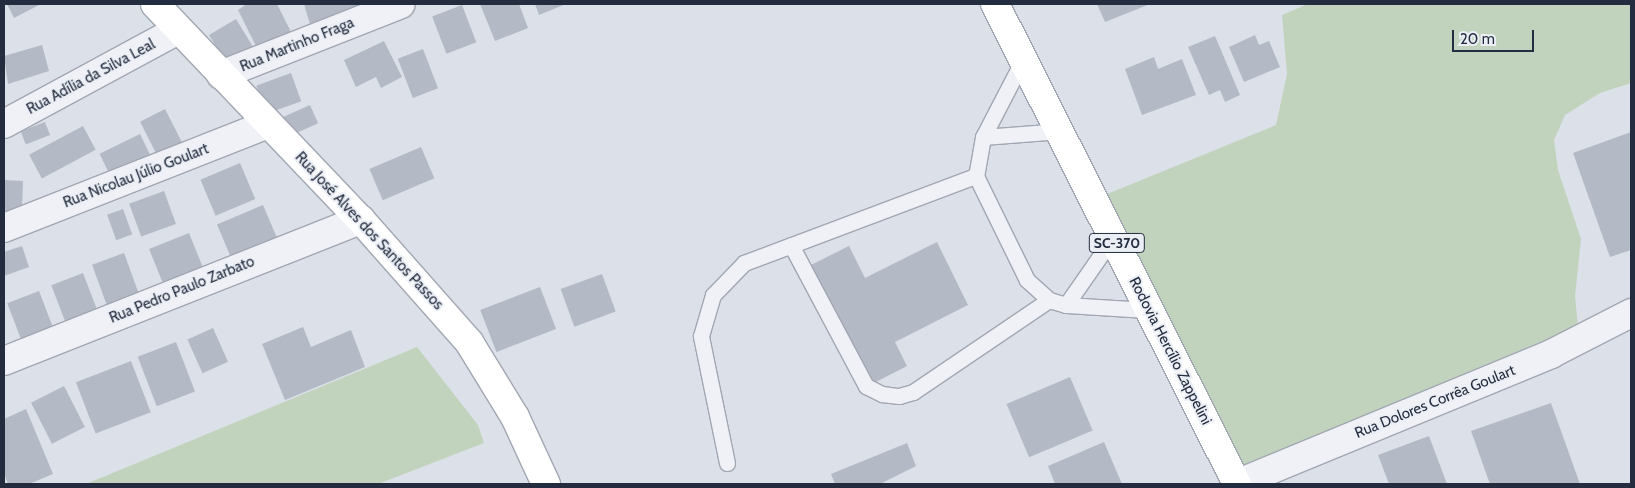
<!DOCTYPE html>
<html>
<head>
<meta charset="utf-8">
<style>
  body { margin:0 }
  #map { position:relative; width:1635px; height:488px; overflow:hidden; background:#dce0e8; font-family:Cabin,sans-serif }
  div>[style] { position:absolute }
  .green>* { inset:0; background:#c1d3bc }
  .building>* { inset:0; background:#b3b9c5; transform-origin:0 0 }
  .roads { filter:drop-shadow(1px 0 #a1a7b2) drop-shadow(-1px 0 #a1a7b2) drop-shadow(0 1px #a1a7b2) drop-shadow(0 -1px #a1a7b2) }
  .lane>* { height:15px; margin:-7.5px; padding:0 7.5px; transform-origin:7.5px; border-radius:7.5px; background:#eff1f6 }
  .street>* { height:28px; margin:-14px; padding:0 14px; transform-origin:14px; border-radius:14px; background:#eff1f6 }
  .secondary>* { height:28px; margin:-14px; padding:0 14px; transform-origin:14px; border-radius:14px; background:#fff }
  .primary>* { height:28px; margin:-14px; padding:0 14px; transform-origin:14px; border-radius:14px; background:#fff }
  span { translate:-50% -50%; white-space:nowrap; text-align:center; line-height:1.15; -webkit-text-stroke:4px #ebeff5; paint-order:stroke }
  .shield-label span { padding:1px 4px; background:#ebeff5; border:1px solid; border-radius:4px; -webkit-text-stroke-width:0 }
  .shield-label { font-size:14px; color:#242d3f; font-weight:700 }
  .street-label { font-size:15px; color:#242d3f }
  .frame { position:absolute; inset:0; border:5px solid #242d3f; pointer-events:none }
  .scale { position:absolute; left:1452px; top:30px; width:82px; height:22px; box-sizing:border-box; border:2px solid #242d3f; border-top:0; padding-left:6px; font-size:15px; line-height:18px; white-space:nowrap; color:#242d3f; -webkit-text-stroke:4px #ebeff5; paint-order:stroke }
</style>
</head>
<body>
<div id="map">
  <div class="green">
    <i style="clip-path:polygon(1308px 4px,1631px 4px,1631px 83px,1600px 93px,1565px 115px,1554px 140px,1558px 170px,1581px 239px,1575px 296px,1578px 326px,1242px 467px,1100px 197px,1276px 125px,1287px 74px,1282px 15px)"></i>
    <i style="clip-path:polygon(417px 347px,478px 425px,484px 443px,378px 484px,86px 484px)"></i>
  </div>
  <div class="building">
    <i style="clip-path:polygon(7px 4px,41px 4px,14px 18px)"></i>
    <i style="clip-path:polygon(247px 4px,277px 4px,293px 36px,260px 54px,238px 10px)"></i>
    <i style="clip-path:polygon(304px 4px,376px 4px,312px 31px)"></i>
    <i style="clip-path:polygon(480px 4px,519px 4px,528px 28px,495px 41px)"></i>
    <i style="clip-path:polygon(535px 4px,566px 4px,539px 15px)"></i>
    <i style="clip-path:polygon(1097px 4px,1150px 4px,1105px 22px)"></i>
    <i style="left:462px;top:5px;width:40px;height:32px;rotate:69deg"></i>
    <i style="clip-path:polygon(236px 19px,258px 55px,227px 64px,209px 35px)"></i>
    <i style="clip-path:polygon(1255px 35px,1259px 45px,1269px 41px,1280px 67px,1244px 82px,1229px 47px)"></i>
    <i style="clip-path:polygon(1215px 36px,1240px 95px,1225px 102px,1220px 90px,1209px 95px,1188px 47px)"></i>
    <i style="clip-path:polygon(384px 41px,402px 77px,381px 88px,376px 77px,356px 87px,344px 60px)"></i>
    <i style="clip-path:polygon(42px 45px,49px 71px,8px 84px,4px 56px)"></i>
    <i style="left:423px;top:49px;width:42px;height:27px;rotate:69deg"></i>
    <i style="clip-path:polygon(1154px 57px,1158px 69px,1182px 59px,1196px 95px,1142px 115px,1125px 69px)"></i>
    <i style="left:291px;top:73px;width:30px;height:37px;rotate:70deg"></i>
    <i style="left:310px;top:105px;width:20px;height:30px;rotate:66deg"></i>
    <i style="left:165px;top:109px;width:46px;height:28px;rotate:63deg"></i>
    <i style="left:45px;top:122px;width:14px;height:26px;rotate:69deg"></i>
    <i style="left:83px;top:126px;width:27px;height:61px;rotate:62deg"></i>
    <i style="clip-path:polygon(1631px 132px,1631px 250px,1610px 257px,1573px 153px)"></i>
    <i style="left:140px;top:134px;width:30px;height:45px;rotate:64deg"></i>
    <i style="left:421px;top:147px;width:34px;height:56px;rotate:67deg"></i>
    <i style="left:240px;top:163px;width:39px;height:43px;rotate:67deg"></i>
    <i style="clip-path:polygon(4px 180px,23px 181px,22px 210px,4px 217px)"></i>
    <i style="left:164px;top:191px;width:35px;height:37px;rotate:70deg"></i>
    <i style="left:263px;top:205px;width:43px;height:50px;rotate:67deg"></i>
    <i style="left:123px;top:209px;width:27px;height:17px;rotate:70deg"></i>
    <i style="left:189px;top:233px;width:51px;height:43px;rotate:68deg"></i>
    <i style="clip-path:polygon(937px 242px,968px 305px,895px 342px,907px 366px,870px 385px,811px 265px,849px 246px,865px 278px)"></i>
    <i style="clip-path:polygon(22px 246px,29px 267px,4px 276px,4px 252px)"></i>
    <i style="left:124px;top:253px;width:48px;height:34px;rotate:70deg"></i>
    <i style="left:83px;top:273px;width:39px;height:34px;rotate:69deg"></i>
    <i style="left:602px;top:274px;width:40px;height:44px;rotate:70deg"></i>
    <i style="left:540px;top:287px;width:45px;height:64px;rotate:69deg"></i>
    <i style="left:39px;top:291px;width:49px;height:34px;rotate:69deg"></i>
    <i style="clip-path:polygon(303px 327px,311px 347px,351px 330px,365px 367px,285px 400px,262px 344px)"></i>
    <i style="left:213px;top:328px;width:37px;height:28px;rotate:66deg"></i>
    <i style="left:176px;top:342px;width:53px;height:41px;rotate:69deg"></i>
    <i style="left:131px;top:361px;width:55px;height:59px;rotate:69deg"></i>
    <i style="left:1070px;top:377px;width:58px;height:69px;rotate:67deg"></i>
    <i style="left:64px;top:386px;width:46px;height:37px;rotate:63deg"></i>
    <i style="clip-path:polygon(1551px 403px,1580px 484px,1490px 484px,1471px 431px)"></i>
    <i style="clip-path:polygon(26px 409px,53px 474px,29px 484px,8px 484px,4px 473px,4px 419px)"></i>
    <i style="clip-path:polygon(1429px 436px,1447px 484px,1389px 484px,1378px 455px)"></i>
    <i style="clip-path:polygon(1104px 442px,1122px 484px,1055px 484px,1048px 466px)"></i>
    <i style="clip-path:polygon(907px 443px,916px 466px,880px 484px,835px 484px,831px 474px)"></i>
  </div>
  <div class="roads">
    <div class="lane">
      <i style="left:1024px;top:58px;width:89px;rotate:117.4deg"></i>
      <i style="left:983px;top:137px;width:40px;rotate:100deg"></i>
      <i style="left:976px;top:176px;width:116px;rotate:63.9deg"></i>
      <i style="left:1027px;top:280px;width:30px;rotate:42deg"></i>
      <i style="left:1049px;top:300px;width:18px;rotate:16deg"></i>
      <i style="left:1066px;top:305px;width:81px;rotate:3.5deg"></i>
      <i style="left:983px;top:137px;width:78px;rotate:-4.4deg"></i>
      <i style="left:791px;top:245px;width:160px;rotate:62deg"></i>
      <i style="left:866px;top:386px;width:18px;rotate:27deg"></i>
      <i style="left:882px;top:394px;width:17px;rotate:7deg"></i>
      <i style="left:899px;top:396px;width:15px;rotate:-16deg"></i>
      <i style="left:913px;top:392px;width:164px;rotate:-34.1deg"></i>
      <i style="left:1066px;top:305px;width:84px;rotate:-55.2deg"></i>
      <i style="left:727px;top:463px;width:130px;rotate:-101.6deg"></i>
      <i style="left:701px;top:336px;width:43px;rotate:-73.7deg"></i>
      <i style="left:713px;top:295px;width:45px;rotate:-45.9deg"></i>
      <i style="left:744px;top:263px;width:248px;rotate:-20.6deg"></i>
    </div>
    <div class="street">
      <i style="left:221px;top:75px;width:193px;rotate:-21.5deg"></i>
      <i style="left:4px;top:124px;width:198px;rotate:-28.4deg"></i>
      <i style="left:4px;top:228px;width:284px;rotate:-21.5deg"></i>
      <i style="left:4px;top:361px;width:384px;rotate:-21.6deg"></i>
      <i style="left:1236px;top:484px;width:341px;rotate:-22.4deg"></i>
      <i style="left:1551px;top:354px;width:90px;rotate:-27.1deg"></i>
    </div>
    <div class="secondary">
      <i style="left:155px;top:4px;width:298px;rotate:46.4deg"></i>
      <i style="left:361px;top:220px;width:163px;rotate:48.5deg"></i>
      <i style="left:469px;top:342px;width:88px;rotate:58.5deg"></i>
      <i style="left:515px;top:417px;width:74px;rotate:65.2deg"></i>
    </div>
    <div class="primary">
      <i style="left:995px;top:4px;width:538px;rotate:63.24deg"></i>
    </div>
  </div>
  <div class="shield-label">
    <span style="left:1117px;top:243px">SC-370</span>
  </div>
  <div class="street-label">
    <span style="left:297px;top:45px;rotate:-22deg">Rua Martinho Fraga</span>
    <span style="left:91px;top:77px;rotate:-28deg">Rua Adília da Silva Leal</span>
    <span style="left:136px;top:176px;rotate:-21deg">Rua Nicolau Júlio Goulart</span>
    <span style="left:369px;top:231px;rotate:47deg">Rua José Alves dos Santos Passos</span>
    <span style="left:182px;top:290px;rotate:-22deg">Rua Pedro Paulo Zarbato</span>
    <span style="left:1170px;top:351px;rotate:63deg">Rodovia Hercílio Zappelini</span>
    <span style="left:1435px;top:402px;rotate:-22deg">Rua Dolores Corrêa Goulart</span>
  </div>
  <div class="frame"></div>
  <div class="scale">20 m</div>
</div>
</body>
</html>
